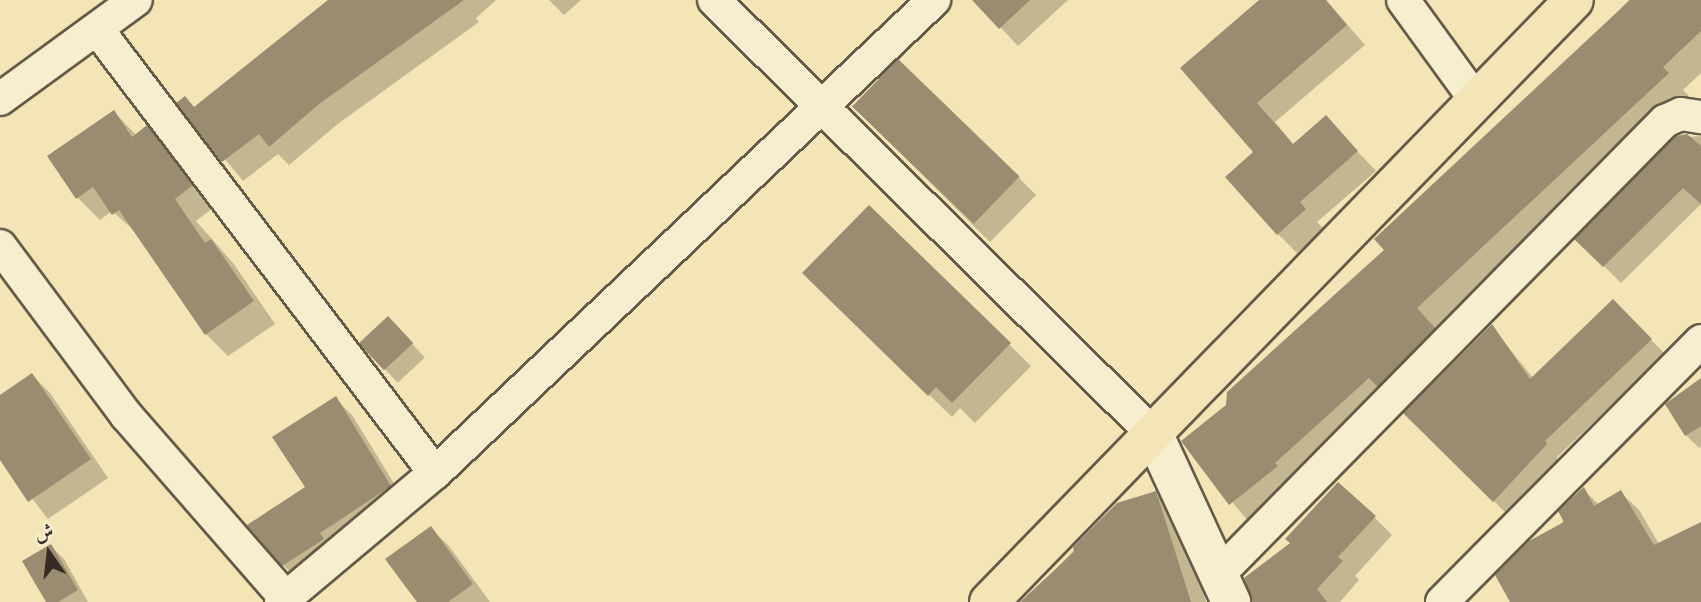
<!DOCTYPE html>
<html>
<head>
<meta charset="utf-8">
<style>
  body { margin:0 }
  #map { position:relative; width:1701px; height:602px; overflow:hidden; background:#f3e5b6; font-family:Alegreya,Amiri,serif }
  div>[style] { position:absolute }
  .shadow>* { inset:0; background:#0003; transform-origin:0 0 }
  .building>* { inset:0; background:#998c70; transform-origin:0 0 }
  .roads { filter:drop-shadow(2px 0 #665a48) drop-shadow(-2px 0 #665a48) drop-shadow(0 2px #665a48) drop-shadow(0 -2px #665a48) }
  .minor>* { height:32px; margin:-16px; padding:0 16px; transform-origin:16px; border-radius:16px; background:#f7eed0 }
  .tertiary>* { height:38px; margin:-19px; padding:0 19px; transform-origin:19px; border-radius:19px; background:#f7eed0 }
  .primary>* { height:38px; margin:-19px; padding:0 19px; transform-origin:19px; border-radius:19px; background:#f3e5b6 }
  span { translate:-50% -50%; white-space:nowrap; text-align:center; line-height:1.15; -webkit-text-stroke:5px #f7eed0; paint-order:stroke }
  .north { position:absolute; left:14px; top:518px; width:70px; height:70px; -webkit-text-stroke:5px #f7eed0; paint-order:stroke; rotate:346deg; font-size:19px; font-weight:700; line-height:28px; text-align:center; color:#372c24 }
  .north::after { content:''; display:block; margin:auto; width:24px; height:32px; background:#372c24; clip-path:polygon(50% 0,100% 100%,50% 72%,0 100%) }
</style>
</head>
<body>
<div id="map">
  <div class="shadow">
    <i style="clip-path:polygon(331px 0,496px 0,476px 18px,479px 22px,339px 123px,289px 165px,278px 154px,243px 181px,179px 103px,195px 108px)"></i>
    <i style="clip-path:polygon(549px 0,581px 0,564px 15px)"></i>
    <i style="clip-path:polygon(975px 0,1068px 0,1018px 46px)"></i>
    <i style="clip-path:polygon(1262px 0,1326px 0,1365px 45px,1275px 122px,1294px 145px,1326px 118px,1376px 171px,1317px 222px,1324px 229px,1297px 253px,1278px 234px,1255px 152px,1182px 69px)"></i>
    <i style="clip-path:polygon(1629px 0,1701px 0,1701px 73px,1683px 90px,1689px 96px,1438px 331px,1252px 526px,1183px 442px,1228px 406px,1386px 250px)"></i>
    <i style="clip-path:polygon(852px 105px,1018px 177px,1036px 195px,990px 242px)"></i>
    <i style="clip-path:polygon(114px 112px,137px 136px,147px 128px,213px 208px,196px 221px,233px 263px,275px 324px,228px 356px,206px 334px,138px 234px,112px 211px,100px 220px,78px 198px)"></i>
    <i style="clip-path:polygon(1701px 136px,1701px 204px,1621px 283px,1577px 239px,1676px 138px)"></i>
    <i style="clip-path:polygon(869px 207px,1031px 366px,975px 423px,960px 408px,952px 417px,804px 273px)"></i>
    <i style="clip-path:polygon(1613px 301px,1665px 354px,1557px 457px,1557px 463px,1508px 515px,1405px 413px,1492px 327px,1533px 378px)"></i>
    <i style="left:388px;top:318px;width:54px;height:37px;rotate:47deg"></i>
    <i style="clip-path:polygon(32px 375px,50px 393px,108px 478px,48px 519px,0 457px,0 397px)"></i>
    <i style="clip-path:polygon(1701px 381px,1701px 446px,1699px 448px,1686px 435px)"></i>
    <i style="clip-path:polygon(335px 398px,352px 415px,406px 503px,300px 581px,283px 565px)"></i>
    <i style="clip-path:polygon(1583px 489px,1599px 505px,1620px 492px,1639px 510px,1659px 544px,1701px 524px,1701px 602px,1512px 602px)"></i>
    <i style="clip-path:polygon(1155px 493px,1179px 517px,1206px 602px,1034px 602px,1032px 594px,1118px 504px)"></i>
    <i style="clip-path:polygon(1374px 517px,1392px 535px,1355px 576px,1359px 580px,1340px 602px,1252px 602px,1246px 579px)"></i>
    <i style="clip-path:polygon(430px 528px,449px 546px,490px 602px,419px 602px)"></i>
    <i style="clip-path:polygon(51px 546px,64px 559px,88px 602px,48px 602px)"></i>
  </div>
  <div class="building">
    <i style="clip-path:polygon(328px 0,464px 0,319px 104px,269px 147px,259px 134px,222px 162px,176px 103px,185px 96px,194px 107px)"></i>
    <i style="clip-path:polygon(972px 0,1030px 0,999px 29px)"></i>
    <i style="clip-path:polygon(1259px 0,1326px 0,1347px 25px,1257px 103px,1293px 144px,1326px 115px,1358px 151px,1300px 202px,1306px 209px,1277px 235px,1225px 177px,1253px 152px,1180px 68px)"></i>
    <i style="clip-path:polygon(1630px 0,1701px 0,1701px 31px,1663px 67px,1669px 73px,1417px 308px,1435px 328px,1378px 387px,1369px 378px,1275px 463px,1278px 466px,1229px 505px,1181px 441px,1226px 405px,1227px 392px,1384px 250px,1374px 239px)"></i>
    <i style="left:898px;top:59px;width:169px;height:66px;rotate:44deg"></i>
    <i style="clip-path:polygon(114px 110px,132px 137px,147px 125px,193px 185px,175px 199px,205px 243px,211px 239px,254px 301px,205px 335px,119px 210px,112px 215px,93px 187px,76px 199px,47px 156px)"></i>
    <i style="clip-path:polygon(1687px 134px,1701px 146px,1701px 204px,1683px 188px,1603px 267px,1574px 239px,1676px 136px)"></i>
    <i style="clip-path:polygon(869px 205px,1011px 343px,952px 403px,936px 387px,928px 396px,802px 273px)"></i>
    <i style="clip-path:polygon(1613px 299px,1652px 339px,1545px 441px,1547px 444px,1493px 502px,1403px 413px,1492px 324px,1530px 379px)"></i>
    <i style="left:388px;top:316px;width:37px;height:40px;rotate:47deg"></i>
    <i style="clip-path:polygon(32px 373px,91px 459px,28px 502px,0 460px,0 395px)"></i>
    <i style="clip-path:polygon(1701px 378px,1701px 426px,1685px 436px,1665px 404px)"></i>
    <i style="clip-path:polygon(336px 396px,391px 486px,320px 533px,324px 539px,282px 566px,247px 525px,305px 487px,272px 437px)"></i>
    <i style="clip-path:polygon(1338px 482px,1376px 516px,1338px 557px,1343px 561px,1317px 589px,1327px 602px,1253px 602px,1244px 578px,1290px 543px,1285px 539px)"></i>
    <i style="clip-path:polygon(1584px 487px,1594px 506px,1621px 490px,1654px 545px,1701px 522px,1701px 602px,1510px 602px,1495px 575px,1529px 541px,1564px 522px,1558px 511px)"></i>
    <i style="clip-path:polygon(1156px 491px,1191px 602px,1020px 602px,1074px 552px,1073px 547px,1117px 503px)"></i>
    <i style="clip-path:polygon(431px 526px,473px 584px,448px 602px,417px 602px,385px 559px)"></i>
    <i style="clip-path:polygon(51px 544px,78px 590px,58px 602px,46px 602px,22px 561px)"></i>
  </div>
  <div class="roads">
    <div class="minor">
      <i style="left:714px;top:0;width:619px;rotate:44.67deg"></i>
      <i style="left:1403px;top:0;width:126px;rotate:54deg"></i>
      <i style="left:97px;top:29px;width:558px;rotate:52.72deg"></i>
      <i style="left:0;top:99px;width:168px;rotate:-36.1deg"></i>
      <i style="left:0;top:246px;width:211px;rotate:53.3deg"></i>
      <i style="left:126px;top:415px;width:248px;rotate:48.9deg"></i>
      <i style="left:1219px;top:574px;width:636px;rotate:-45.45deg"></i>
      <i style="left:1665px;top:121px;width:17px;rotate:-24deg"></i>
      <i style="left:1681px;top:114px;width:20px;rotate:9deg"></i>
      <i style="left:281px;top:602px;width:201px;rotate:-40deg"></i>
      <i style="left:435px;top:473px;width:688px;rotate:-43.47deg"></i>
      <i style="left:1442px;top:602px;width:368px;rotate:-45.2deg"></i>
    </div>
    <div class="tertiary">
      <i style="left:1154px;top:435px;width:184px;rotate:65.2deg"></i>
    </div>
    <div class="primary">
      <i style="left:989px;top:602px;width:839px;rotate:-45.82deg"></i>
    </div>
  </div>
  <div class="north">ش</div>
</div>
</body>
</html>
